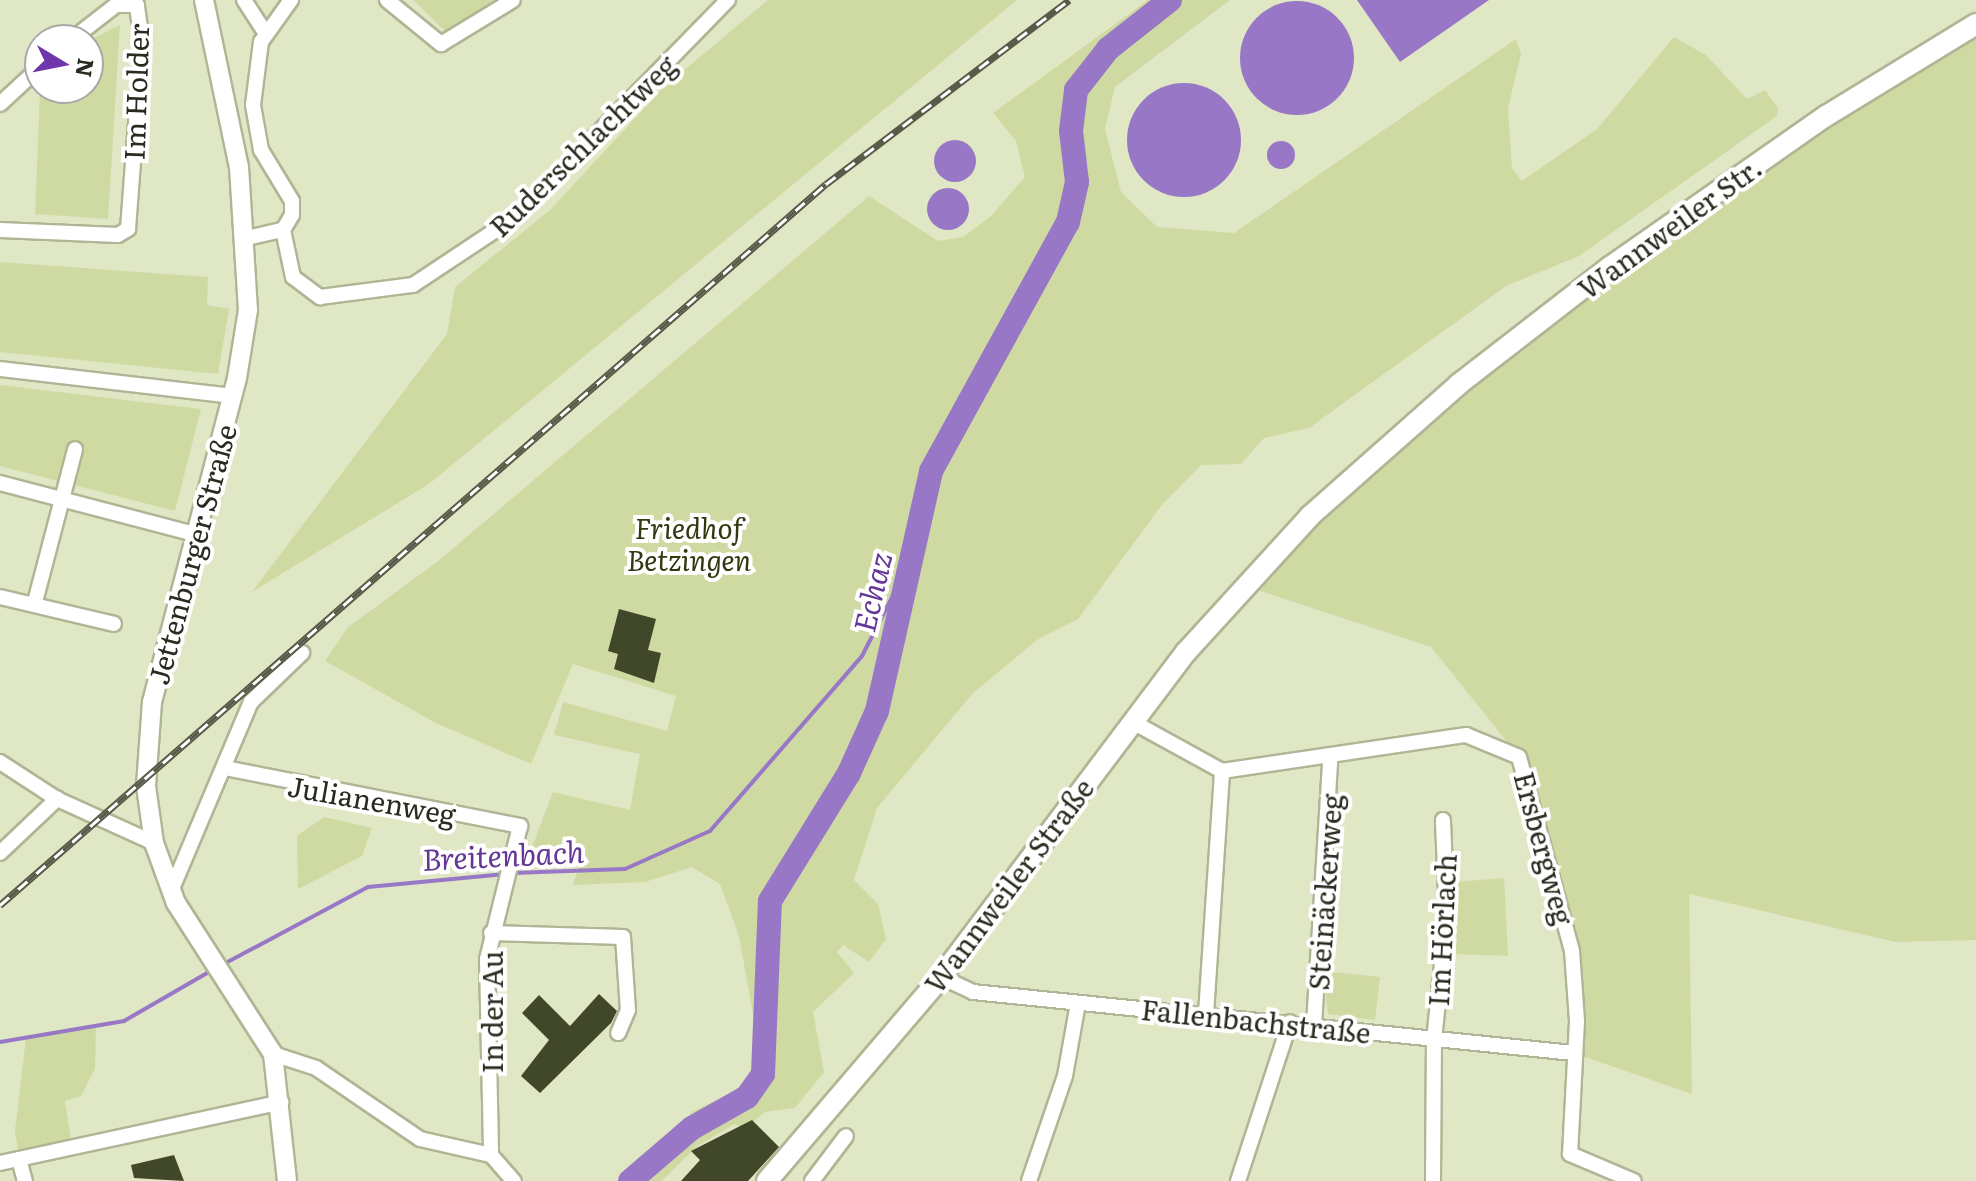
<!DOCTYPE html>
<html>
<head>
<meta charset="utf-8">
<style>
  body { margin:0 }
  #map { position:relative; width:1976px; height:1181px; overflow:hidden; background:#e0e7c4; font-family:Literata,serif }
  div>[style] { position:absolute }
  .green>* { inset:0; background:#cfdaa3 }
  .water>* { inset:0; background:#9877c6 }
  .round { border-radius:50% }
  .stream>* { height:4px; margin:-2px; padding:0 2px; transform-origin:2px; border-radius:2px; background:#9877c6 }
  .river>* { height:24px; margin:-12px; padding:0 12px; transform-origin:12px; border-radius:12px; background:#9877c6 }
  .building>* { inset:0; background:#414729 }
  .roads { filter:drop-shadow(2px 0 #afb695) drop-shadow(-2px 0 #afb695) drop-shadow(0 2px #afb695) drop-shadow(0 -2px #afb695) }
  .minor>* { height:14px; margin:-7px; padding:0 7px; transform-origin:7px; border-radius:7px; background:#fff }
  .tertiary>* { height:18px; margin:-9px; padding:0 9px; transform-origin:9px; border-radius:9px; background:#fff }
  .secondary>* { height:20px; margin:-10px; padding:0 10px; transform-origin:10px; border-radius:10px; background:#fff }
  .rail>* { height:7px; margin-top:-3.5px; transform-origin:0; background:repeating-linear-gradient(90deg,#fff 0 12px,#575b49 0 24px); box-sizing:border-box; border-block:2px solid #575b49 }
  span { translate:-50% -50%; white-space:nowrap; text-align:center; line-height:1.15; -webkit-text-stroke:8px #fff; paint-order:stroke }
  .street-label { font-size:28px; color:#282b1e }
  .park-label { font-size:28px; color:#323810; font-style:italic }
  .water-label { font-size:30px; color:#643796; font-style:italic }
  .north { position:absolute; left:24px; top:24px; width:80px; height:80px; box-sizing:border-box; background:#fff; border:2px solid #a9aaa5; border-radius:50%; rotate:100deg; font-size:22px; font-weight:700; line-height:32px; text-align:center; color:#282b1e }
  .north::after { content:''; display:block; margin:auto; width:28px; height:36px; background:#7036ac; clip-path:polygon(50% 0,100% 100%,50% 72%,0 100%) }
</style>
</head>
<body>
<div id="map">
  <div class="green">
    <i style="clip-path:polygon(413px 0,502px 0,445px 31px)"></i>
    <i style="clip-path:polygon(768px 0,1017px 0,429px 484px,252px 592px,447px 334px,455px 287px,550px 210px,663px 88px)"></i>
    <i style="clip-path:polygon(1148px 0,1230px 0,1115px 87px,1105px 129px,1121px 192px,1157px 227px,1234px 233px,1516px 39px,1521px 54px,1508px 108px,1512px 168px,1522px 181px,1597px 129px,1674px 37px,1706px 55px,1747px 99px,1765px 90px,1778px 108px,1777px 116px,1579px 256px,1506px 286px,1309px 428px,1264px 438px,1241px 464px,1201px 465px,1161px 506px,1078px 619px,1037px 640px,973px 693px,877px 808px,854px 880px,878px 904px,886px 939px,869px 962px,843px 945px,837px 952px,854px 973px,813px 1012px,824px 1072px,795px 1108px,765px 1112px,743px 1130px,735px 1124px,696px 1147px,662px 1181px,638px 1181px,672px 1150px,691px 1112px,734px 1092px,751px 1072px,756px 1031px,739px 936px,720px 884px,692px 867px,645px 882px,573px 885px,582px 856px,532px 847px,553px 792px,630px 810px,640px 754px,554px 735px,563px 702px,667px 731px,676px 696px,573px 664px,531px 764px,436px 723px,325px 661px,348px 627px,437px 562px,869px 196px,938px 241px,963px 237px,991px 216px,1025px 177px,1016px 141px,993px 113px)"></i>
    <i style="clip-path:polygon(120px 25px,108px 219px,35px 214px,40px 91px,88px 88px,88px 41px)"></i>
    <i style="clip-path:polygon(1976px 31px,1976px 940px,1896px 942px,1689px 894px,1692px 1094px,1574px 1053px,1575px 986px,1524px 763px,1431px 647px,1242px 585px,1307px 516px,1667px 228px)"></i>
    <i style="clip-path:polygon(0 262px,208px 277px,207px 305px,229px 309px,218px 374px,0 352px)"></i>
    <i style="clip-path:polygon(0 385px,201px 409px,175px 511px,0 466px)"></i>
    <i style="clip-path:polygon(324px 817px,372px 828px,362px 856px,298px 889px,297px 836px)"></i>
    <i style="clip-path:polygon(1504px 878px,1508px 956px,1453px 954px,1454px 882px)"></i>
    <i style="clip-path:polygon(1323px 971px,1380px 977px,1375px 1020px,1328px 1014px)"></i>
    <i style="clip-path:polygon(96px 1026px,95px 1069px,81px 1096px,65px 1101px,72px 1146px,19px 1159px,15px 1130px,26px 1038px)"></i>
  </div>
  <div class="water">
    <i style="clip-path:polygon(1357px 0,1489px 0,1400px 62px)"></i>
    <i class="round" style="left:1240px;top:1px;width:114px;height:114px"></i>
    <i class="round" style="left:1127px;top:83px;width:114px;height:114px"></i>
    <i class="round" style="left:934px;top:140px;width:42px;height:42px"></i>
    <i class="round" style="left:1267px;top:141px;width:28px;height:28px"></i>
    <i class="round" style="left:927px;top:188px;width:42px;height:42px"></i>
  </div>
  <div class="stream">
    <i style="left:513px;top:873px;width:112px;rotate:-2deg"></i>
    <i style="left:625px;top:869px;width:93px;rotate:-24.1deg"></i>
    <i style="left:710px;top:831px;width:232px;rotate:-49deg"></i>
    <i style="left:862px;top:656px;width:94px;rotate:-62.9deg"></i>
    <i style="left:222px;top:965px;width:166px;rotate:-28.1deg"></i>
    <i style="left:368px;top:887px;width:138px;rotate:-5.4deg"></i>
    <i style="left:0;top:1042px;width:126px;rotate:-9.6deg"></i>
    <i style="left:124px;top:1021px;width:104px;rotate:-30deg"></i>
  </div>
  <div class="river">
    <i style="left:630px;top:1181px;width:82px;rotate:-40.5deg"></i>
    <i style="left:692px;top:1128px;width:63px;rotate:-29.4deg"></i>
    <i style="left:747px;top:1097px;width:28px;rotate:-55deg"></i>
    <i style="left:763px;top:1074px;width:173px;rotate:-87.7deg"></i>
    <i style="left:770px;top:901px;width:150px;rotate:-58.3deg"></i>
    <i style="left:849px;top:773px;width:68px;rotate:-65.7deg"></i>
    <i style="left:877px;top:711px;width:246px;rotate:-77.3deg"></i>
    <i style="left:931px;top:471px;width:284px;rotate:-61.2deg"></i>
    <i style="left:1068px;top:222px;width:41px;rotate:-77.3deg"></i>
    <i style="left:1077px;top:182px;width:51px;rotate:-96.7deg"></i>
    <i style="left:1071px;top:131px;width:41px;rotate:-83deg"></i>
    <i style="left:1076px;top:90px;width:52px;rotate:-52deg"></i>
    <i style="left:1108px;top:49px;width:79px;rotate:-38.3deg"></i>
  </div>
  <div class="building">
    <i style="clip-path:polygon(619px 609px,656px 619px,648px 650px,661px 653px,654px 683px,614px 669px,618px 654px,608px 651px)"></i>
    <i style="clip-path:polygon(599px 994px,617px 1011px,611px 1023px,540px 1093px,521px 1076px,549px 1040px,522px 1013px,539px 995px,570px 1026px)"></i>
    <i style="clip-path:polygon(752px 1120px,779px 1147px,748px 1181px,681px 1181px,700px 1160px,691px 1151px)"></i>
    <i style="clip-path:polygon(174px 1155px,184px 1181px,134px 1178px,131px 1165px)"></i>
  </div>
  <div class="roads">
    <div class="minor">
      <i style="left:244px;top:0;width:38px;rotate:57deg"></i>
      <i style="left:387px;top:0;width:70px;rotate:39.2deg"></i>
      <i style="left:441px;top:44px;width:84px;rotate:-31.4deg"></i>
      <i style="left:0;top:104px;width:54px;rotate:-42.8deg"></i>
      <i style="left:0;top:230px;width:118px;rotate:2.4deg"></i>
      <i style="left:118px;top:235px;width:12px;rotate:-31deg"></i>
      <i style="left:128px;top:229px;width:188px;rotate:-85.7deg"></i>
      <i style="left:142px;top:42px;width:37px;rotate:-98deg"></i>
      <i style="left:137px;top:5px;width:21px;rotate:180deg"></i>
      <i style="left:116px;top:5px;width:57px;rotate:142.1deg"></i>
      <i style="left:283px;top:230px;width:48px;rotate:78deg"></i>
      <i style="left:293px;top:277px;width:34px;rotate:37deg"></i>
      <i style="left:320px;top:297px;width:94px;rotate:-7.4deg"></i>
      <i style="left:413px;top:285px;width:125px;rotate:-33.6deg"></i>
      <i style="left:517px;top:216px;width:302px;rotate:-45.7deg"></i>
      <i style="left:247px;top:238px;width:37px;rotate:-13deg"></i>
      <i style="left:283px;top:230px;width:17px;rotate:-59deg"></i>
      <i style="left:292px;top:215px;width:14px;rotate:-90deg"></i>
      <i style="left:292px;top:201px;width:60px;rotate:-121.3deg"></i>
      <i style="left:261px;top:150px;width:46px;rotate:-100.1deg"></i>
      <i style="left:253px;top:105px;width:64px;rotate:-82.8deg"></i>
      <i style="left:261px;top:42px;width:52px;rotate:-54.5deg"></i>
      <i style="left:0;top:369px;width:234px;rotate:6.6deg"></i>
      <i style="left:0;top:483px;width:201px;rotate:14.7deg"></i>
      <i style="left:0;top:597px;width:117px;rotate:13.3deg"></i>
      <i style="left:35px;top:602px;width:158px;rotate:-75.3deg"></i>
      <i style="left:1131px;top:721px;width:104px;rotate:28.8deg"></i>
      <i style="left:1222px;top:771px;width:247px;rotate:-8.4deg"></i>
      <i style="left:1466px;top:735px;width:57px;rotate:22.5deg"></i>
      <i style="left:1519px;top:757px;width:201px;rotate:74.7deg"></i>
      <i style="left:1572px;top:951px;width:70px;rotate:85.9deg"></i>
      <i style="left:1577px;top:1021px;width:133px;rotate:93deg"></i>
      <i style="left:1570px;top:1154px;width:69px;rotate:22.9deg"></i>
      <i style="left:0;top:762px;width:68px;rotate:33deg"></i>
      <i style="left:57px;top:799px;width:107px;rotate:24.4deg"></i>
      <i style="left:225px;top:768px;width:301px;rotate:11.1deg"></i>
      <i style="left:520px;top:826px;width:137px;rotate:103.9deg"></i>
      <i style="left:487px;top:959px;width:196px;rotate:88.8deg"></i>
      <i style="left:0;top:853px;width:79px;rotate:-43.5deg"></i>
      <i style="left:171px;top:891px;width:205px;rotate:-67.1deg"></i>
      <i style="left:251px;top:702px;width:71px;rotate:-43.9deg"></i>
      <i style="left:491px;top:933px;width:132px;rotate:1.7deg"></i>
      <i style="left:623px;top:937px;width:73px;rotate:86.1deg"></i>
      <i style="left:628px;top:1010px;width:25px;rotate:113deg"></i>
      <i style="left:941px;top:977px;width:35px;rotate:25deg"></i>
      <i style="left:973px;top:992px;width:604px;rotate:5.8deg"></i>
      <i style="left:1206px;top:1014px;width:244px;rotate:-86.2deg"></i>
      <i style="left:1314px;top:1025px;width:265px;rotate:-86.5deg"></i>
      <i style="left:273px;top:1054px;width:45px;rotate:18deg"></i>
      <i style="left:316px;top:1068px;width:126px;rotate:34.3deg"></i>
      <i style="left:420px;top:1139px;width:73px;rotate:12.7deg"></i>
      <i style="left:491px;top:1155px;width:35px;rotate:49deg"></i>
      <i style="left:19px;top:1159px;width:23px;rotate:75deg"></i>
      <i style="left:0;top:1163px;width:288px;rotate:-12.2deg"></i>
      <i style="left:812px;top:1181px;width:56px;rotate:-52.9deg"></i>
      <i style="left:1029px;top:1181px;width:111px;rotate:-71.1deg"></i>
      <i style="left:1065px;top:1076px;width:74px;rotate:-79.9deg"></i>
      <i style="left:1238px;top:1181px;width:167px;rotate:-71.9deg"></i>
      <i style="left:1433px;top:1181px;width:141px;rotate:-89.6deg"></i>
      <i style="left:1434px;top:1040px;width:124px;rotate:-84deg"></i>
      <i style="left:1447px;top:917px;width:97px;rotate:-92.4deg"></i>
    </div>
    <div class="tertiary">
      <i style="left:204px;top:0;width:171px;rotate:78.2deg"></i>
      <i style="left:239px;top:167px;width:143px;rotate:86.4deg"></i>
      <i style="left:248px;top:310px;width:69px;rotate:99.2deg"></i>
      <i style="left:237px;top:378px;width:335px;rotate:104.7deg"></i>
      <i style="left:152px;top:702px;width:84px;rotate:94.1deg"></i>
      <i style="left:146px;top:786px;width:58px;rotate:82deg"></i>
      <i style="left:154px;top:843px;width:64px;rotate:69.9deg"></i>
      <i style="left:176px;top:903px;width:179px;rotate:57.3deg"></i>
      <i style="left:273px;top:1054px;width:128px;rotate:83.7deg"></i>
    </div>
    <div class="secondary">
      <i style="left:767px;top:1181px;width:268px;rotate:-49.5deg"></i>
      <i style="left:941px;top:977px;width:407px;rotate:-53deg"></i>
      <i style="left:1186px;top:652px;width:184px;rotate:-47.6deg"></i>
      <i style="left:1310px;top:516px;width:199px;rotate:-41.5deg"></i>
      <i style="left:1459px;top:384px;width:191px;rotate:-37.8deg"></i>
      <i style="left:1610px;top:267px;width:264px;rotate:-35deg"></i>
      <i style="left:1826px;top:116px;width:176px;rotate:-31.5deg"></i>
    </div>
  </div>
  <div class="rail">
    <i style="left:0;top:905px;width:1096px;rotate:-41.12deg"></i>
    <i style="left:826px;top:184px;width:305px;rotate:-37.1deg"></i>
  </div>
  <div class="street-label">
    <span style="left:135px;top:92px;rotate:-88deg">Im Holder</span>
    <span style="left:582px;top:145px;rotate:-44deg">Ruderschlachtweg</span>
    <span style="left:1669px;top:227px;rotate:-36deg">Wannweiler Str.</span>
    <span style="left:191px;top:554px;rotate:-75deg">Jettenburger Straße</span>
    <span style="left:372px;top:799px;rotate:10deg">Julianenweg</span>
    <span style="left:1545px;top:848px;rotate:75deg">Ersbergweg</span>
    <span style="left:1008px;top:885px;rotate:-53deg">Wannweiler Straße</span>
    <span style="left:1324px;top:892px;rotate:-86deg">Steinäckerweg</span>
    <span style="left:1441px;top:930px;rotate:-87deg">Im Hörlach</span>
    <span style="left:491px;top:1012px;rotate:-90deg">In der Au</span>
    <span style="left:1256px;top:1020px;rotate:6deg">Fallenbachstraße</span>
  </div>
  <div class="park-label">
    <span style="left:689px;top:543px">Friedhof<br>Betzingen</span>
  </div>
  <div class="water-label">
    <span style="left:871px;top:592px;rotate:-77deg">Echaz</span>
    <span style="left:503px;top:854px;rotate:-3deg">Breitenbach</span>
  </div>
  <div class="north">N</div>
</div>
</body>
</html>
